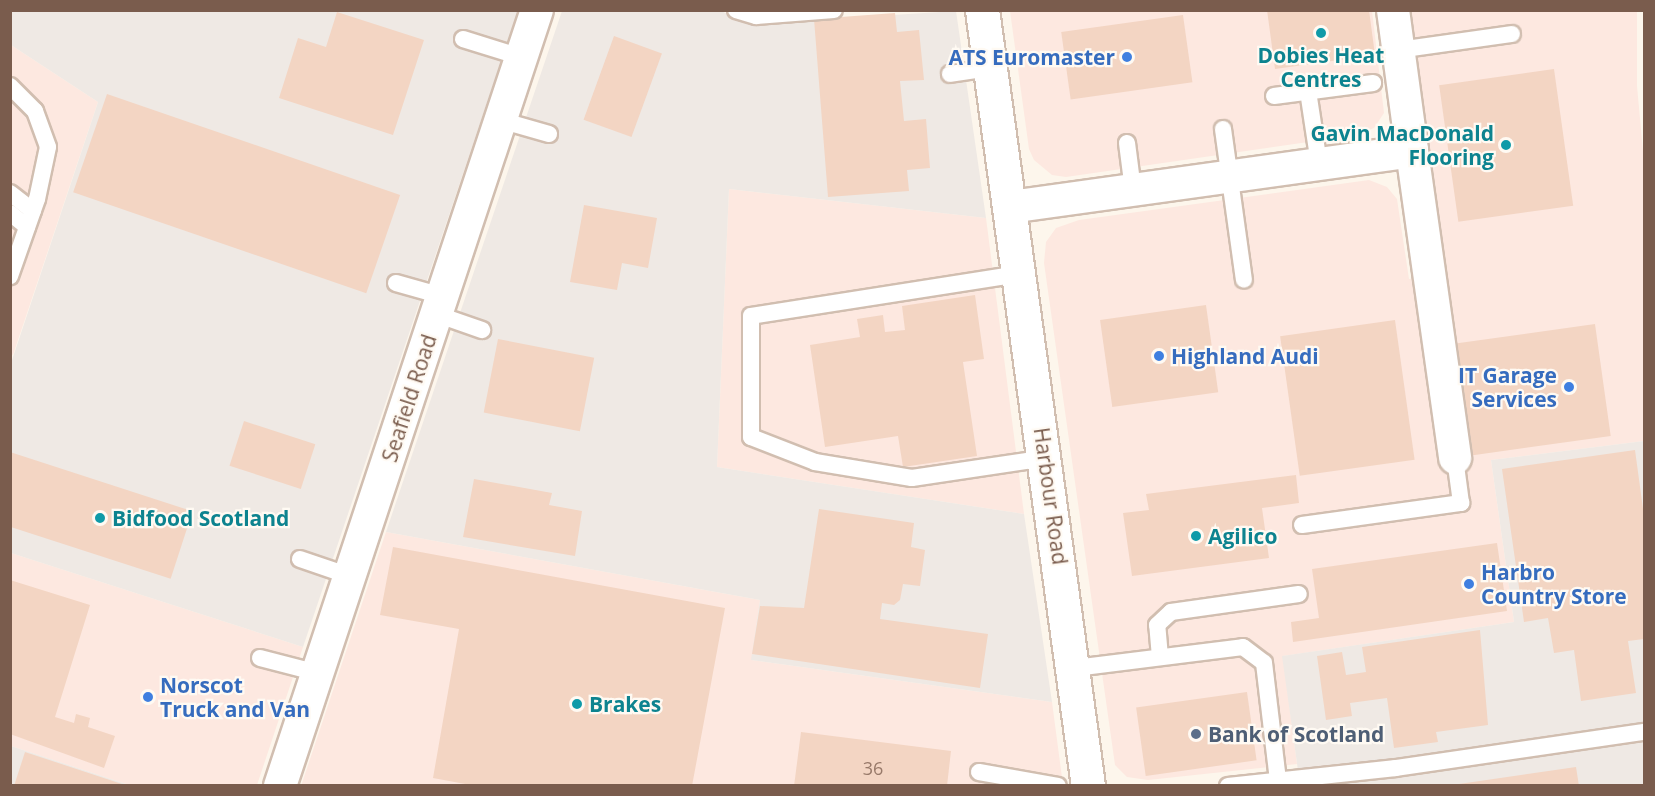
<!DOCTYPE html>
<html>
<head>
<meta charset="utf-8">
<style>
  body { margin:0 }
  #map { position:relative; width:1655px; height:796px; overflow:hidden; background:#fdf6ec; font-family:"Open Sans",sans-serif }
  div>[style] { position:absolute }
  .commercial>* { inset:0; background:#fde8e0 }
  .industrial>* { inset:0; background:#efe9e4 }
  .building>* { inset:0; background:#f3d5c3; transform-origin:0 0 }
  .roads { filter:drop-shadow(2px 0 #d1beb0) drop-shadow(-2px 0 #d1beb0) drop-shadow(0 2px #d1beb0) drop-shadow(0 -2px #d1beb0) }
  .lane>* { height:16px; margin:-8px; padding:0 8px; transform-origin:8px; border-radius:8px; background:#fff }
  .street>* { height:32px; margin:-16px; padding:0 16px; transform-origin:16px; border-radius:16px; background:#fff }
  .secondary>* { height:33px; margin:-16.5px; padding:0 16.5px; transform-origin:16.5px; border-radius:16.5px; background:#fff }
  .dots>* { width:16px; height:16px; translate:-50% -50%; box-sizing:border-box; border:3px solid #fffaf3; border-radius:50% }
  span { translate:-50% -50%; white-space:nowrap; text-align:center; line-height:1.15; -webkit-text-stroke:4.5px #fffaf3; paint-order:stroke }
  .number-label { font-size:18px; color:#987a6a }
  .number-label span { -webkit-text-stroke-width:0 }
  .culture-label { font-size:21px; color:#0d838f; font-weight:700 }
  .right { translate:-100% -50%; text-align:right }
  .left { translate:0 -50%; text-align:left }
  .shop-label { font-size:21px; color:#366cbe; font-weight:700 }
  .street-label { font-size:21px; color:#7a5c4d }
  .service-label { font-size:21px; color:#4e5e75; font-weight:700 }
  .frame { position:absolute; inset:0; border:12px solid #7a5c4d; pointer-events:none }
</style>
</head>
<body>
<div id="map">
  <div class="commercial">
    <i style="clip-path:polygon(1010px 11px,1372px 11px,1384px 113px,1374px 128px,1357px 135px,1066px 177px,1052px 175px,1034px 160px,1029px 149px)"></i>
    <i style="clip-path:polygon(1405px 11px,1637px 11px,1637px 86px,1644px 162px,1644px 441px,1491px 460px,1514px 622px,1283px 656px,1297px 764px,1148px 780px,1127px 777px,1115px 765px,1044px 263px,1046px 242px,1056px 228px,1079px 220px,1369px 180px,1387px 187px,1397px 199px,1409px 279px,1418px 278px)"></i>
    <i style="clip-path:polygon(11px 45px,98px 102px,13px 355px,11px 354px)"></i>
    <i style="clip-path:polygon(729px 189px,986px 218px,1024px 514px,717px 467px)"></i>
    <i style="clip-path:polygon(386px 532px,760px 600px,752px 660px,1052px 702px,1063px 785px,301px 786px)"></i>
    <i style="clip-path:polygon(11px 553px,303px 647px,257px 785px,129px 785px,11px 746px)"></i>
  </div>
  <div class="industrial">
    <i style="clip-path:polygon(11px 11px,518px 11px,303px 647px,11px 553px,11px 363px,98px 102px,11px 45px)"></i>
    <i style="clip-path:polygon(562px 11px,721px 11px,749px 24px,956px 11px,986px 218px,729px 189px,717px 467px,1024px 514px,1052px 702px,751px 660px,760px 600px,386px 532px)"></i>
    <i style="clip-path:polygon(1644px 441px,1644px 785px,1300px 785px,1282px 656px,1514px 622px,1491px 460px)"></i>
    <i style="clip-path:polygon(11px 746px,129px 785px,11px 785px)"></i>
  </div>
  <div class="building">
    <i style="clip-path:polygon(1267px 10px,1369px 10px,1375px 55px,1275px 69px)"></i>
    <i style="clip-path:polygon(337px 12px,424px 40px,393px 135px,279px 98px,298px 38px,326px 47px)"></i>
    <i style="clip-path:polygon(895px 13px,897px 32px,919px 30px,924px 80px,900px 81px,904px 121px,926px 119px,930px 168px,907px 170px,909px 191px,828px 197px,814px 19px)"></i>
    <i style="left:1183px;top:15px;width:68px;height:123px;rotate:82deg"></i>
    <i style="left:614px;top:36px;width:51px;height:89px;rotate:20deg"></i>
    <i style="left:1554px;top:69px;width:138px;height:116px;rotate:82deg"></i>
    <i style="left:107px;top:94px;width:310px;height:104px;rotate:19deg"></i>
    <i style="clip-path:polygon(584px 205px,657px 218px,648px 268px,622px 263px,617px 290px,570px 282px)"></i>
    <i style="clip-path:polygon(975px 295px,984px 359px,963px 362px,977px 456px,903px 467px,898px 436px,825px 447px,810px 345px,860px 337px,857px 319px,883px 315px,885px 332px,905px 330px,902px 306px)"></i>
    <i style="left:1206px;top:305px;width:88px;height:107px;rotate:82deg"></i>
    <i style="left:1395px;top:320px;width:141px;height:116px;rotate:82deg"></i>
    <i style="left:1595px;top:324px;width:113px;height:139px;rotate:82deg"></i>
    <i style="left:498px;top:339px;width:98px;height:75px;rotate:11deg"></i>
    <i style="left:244px;top:421px;width:75px;height:47px;rotate:18deg"></i>
    <i style="clip-path:polygon(1635px 450px,1644px 516px,1644px 639px,1628px 641px,1636px 693px,1581px 701px,1574px 650px,1554px 653px,1548px 618px,1524px 622px,1502px 469px)"></i>
    <i style="left:10px;top:452px;width:192px;height:71px;rotate:18deg"></i>
    <i style="clip-path:polygon(1296px 475px,1299px 503px,1262px 508px,1269px 558px,1132px 576px,1123px 513px,1149px 510px,1146px 494px)"></i>
    <i style="clip-path:polygon(474px 479px,552px 493px,549px 505px,582px 511px,575px 556px,463px 537px)"></i>
    <i style="clip-path:polygon(819px 509px,914px 523px,911px 547px,925px 550px,920px 586px,903px 584px,900px 600px,894px 605px,882px 603px,880px 619px,988px 634px,980px 688px,752px 654px,760px 606px,804px 608px)"></i>
    <i style="clip-path:polygon(1497px 543px,1507px 611px,1293px 642px,1291px 622px,1319px 618px,1312px 569px)"></i>
    <i style="clip-path:polygon(393px 547px,725px 608px,692px 786px,476px 786px,433px 778px,459px 629px,380px 615px)"></i>
    <i style="clip-path:polygon(10px 580px,90px 605px,55px 717px,74px 723px,76px 714px,90px 718px,88px 727px,115px 736px,104px 768px,10px 734px)"></i>
    <i style="clip-path:polygon(1480px 630px,1488px 725px,1436px 732px,1438px 742px,1394px 748px,1387px 698px,1350px 703px,1352px 716px,1326px 720px,1317px 656px,1342px 652px,1346px 675px,1366px 672px,1362px 647px)"></i>
    <i style="left:1247px;top:692px;width:69px;height:112px;rotate:82deg"></i>
    <i style="clip-path:polygon(801px 732px,951px 751px,947px 786px,794px 786px)"></i>
    <i style="clip-path:polygon(25px 752px,125px 785px,125px 786px,14px 786px)"></i>
    <i style="clip-path:polygon(1576px 767px,1579px 786px,1459px 786px,1459px 784px)"></i>
  </div>
  <div class="roads">
    <div class="lane">
      <i style="left:736px;top:10px;width:21px;rotate:17deg"></i>
      <i style="left:756px;top:16px;width:78px;rotate:-4.4deg"></i>
      <i style="left:463px;top:39px;width:61px;rotate:17.2deg"></i>
      <i style="left:1398px;top:50px;width:115px;rotate:-8deg"></i>
      <i style="left:950px;top:74px;width:40px;rotate:-8.5deg"></i>
      <i style="left:10px;top:86px;width:35px;rotate:45deg"></i>
      <i style="left:35px;top:111px;width:38px;rotate:70deg"></i>
      <i style="left:48px;top:147px;width:53px;rotate:101.9deg"></i>
      <i style="left:37px;top:199px;width:82px;rotate:109.3deg"></i>
      <i style="left:1308px;top:91px;width:74px;rotate:81.4deg"></i>
      <i style="left:1274px;top:96px;width:100px;rotate:-7.5deg"></i>
      <i style="left:500px;top:120px;width:51px;rotate:15.9deg"></i>
      <i style="left:1223px;top:129px;width:152px;rotate:82.1deg"></i>
      <i style="left:1127px;top:143px;width:47px;rotate:82.7deg"></i>
      <i style="left:10px;top:193px;width:29px;rotate:38deg"></i>
      <i style="left:10px;top:213px;width:22px;rotate:39deg"></i>
      <i style="left:1019px;top:274px;width:271px;rotate:171.1deg"></i>
      <i style="left:751px;top:316px;width:121px;rotate:90deg"></i>
      <i style="left:751px;top:437px;width:69px;rotate:21.3deg"></i>
      <i style="left:815px;top:462px;width:98px;rotate:9.4deg"></i>
      <i style="left:912px;top:478px;width:135px;rotate:-8.5deg"></i>
      <i style="left:396px;top:283px;width:48px;rotate:15.8deg"></i>
      <i style="left:436px;top:314px;width:49px;rotate:19.2deg"></i>
      <i style="left:1302px;top:525px;width:161px;rotate:-7.9deg"></i>
      <i style="left:1461px;top:503px;width:45px;rotate:-97.6deg"></i>
      <i style="left:300px;top:559px;width:53px;rotate:18.8deg"></i>
      <i style="left:1160px;top:657px;width:32px;rotate:-95deg"></i>
      <i style="left:1157px;top:625px;width:19px;rotate:-43deg"></i>
      <i style="left:1171px;top:612px;width:129px;rotate:-8deg"></i>
      <i style="left:260px;top:658px;width:60px;rotate:14.5deg"></i>
      <i style="left:1075px;top:668px;width:169px;rotate:-7.1deg"></i>
      <i style="left:1243px;top:647px;width:26px;rotate:37deg"></i>
      <i style="left:1264px;top:663px;width:118px;rotate:83.2deg"></i>
      <i style="left:979px;top:772px;width:80px;rotate:10deg"></i>
      <i style="left:1228px;top:786px;width:169px;rotate:-6.1deg"></i>
      <i style="left:1396px;top:768px;width:251px;rotate:-8.3deg"></i>
    </div>
    <div class="street">
      <i style="left:1393px;top:10px;width:142px;rotate:82.3deg"></i>
      <i style="left:1010px;top:207px;width:406px;rotate:-7.9deg"></i>
      <i style="left:1412px;top:151px;width:310px;rotate:82deg"></i>
      <i style="left:280px;top:786px;width:817px;rotate:-71.68deg"></i>
    </div>
    <div class="secondary">
      <i style="left:982px;top:10px;width:783px;rotate:82.22deg"></i>
    </div>
  </div>
  <div class="dots">
    <i style="left:1321px;top:33px;background:#0f9aa8"></i>
    <i style="left:1127px;top:57px;background:#3f7fe0"></i>
    <i style="left:1506px;top:145px;background:#0f9aa8"></i>
    <i style="left:1159px;top:356px;background:#3f7fe0"></i>
    <i style="left:1569px;top:387px;background:#3f7fe0"></i>
    <i style="left:100px;top:518px;background:#0f9aa8"></i>
    <i style="left:1196px;top:536px;background:#0f9aa8"></i>
    <i style="left:1469px;top:584px;background:#3f7fe0"></i>
    <i style="left:148px;top:697px;background:#3f7fe0"></i>
    <i style="left:577px;top:704px;background:#0f9aa8"></i>
    <i style="left:1196px;top:734px;background:#5c6f8a"></i>
  </div>
  <div class="number-label">
    <span style="left:873px;top:768px">36</span>
  </div>
  <div class="culture-label">
    <span style="left:1321px;top:67px">Dobies Heat<br>Centres</span>
    <span class="right" style="left:1494px;top:145px">Gavin MacDonald<br>Flooring</span>
    <span class="left" style="left:112px;top:518px">Bidfood Scotland</span>
    <span class="left" style="left:1208px;top:536px">Agilico</span>
    <span class="left" style="left:589px;top:704px">Brakes</span>
  </div>
  <div class="shop-label">
    <span class="right" style="left:1115px;top:57px">ATS Euromaster</span>
    <span class="left" style="left:1171px;top:356px">Highland Audi</span>
    <span class="right" style="left:1557px;top:387px">IT Garage<br>Services</span>
    <span class="left" style="left:1481px;top:584px">Harbro<br>Country Store</span>
    <span class="left" style="left:160px;top:697px">Norscot<br>Truck and Van</span>
  </div>
  <div class="street-label">
    <span style="left:409px;top:398px;rotate:-72deg">Seafield Road</span>
    <span style="left:1051px;top:496px;rotate:82deg">Harbour Road</span>
  </div>
  <div class="service-label">
    <span class="left" style="left:1208px;top:734px">Bank of Scotland</span>
  </div>
  <div class="frame"></div>
</div>
</body>
</html>
